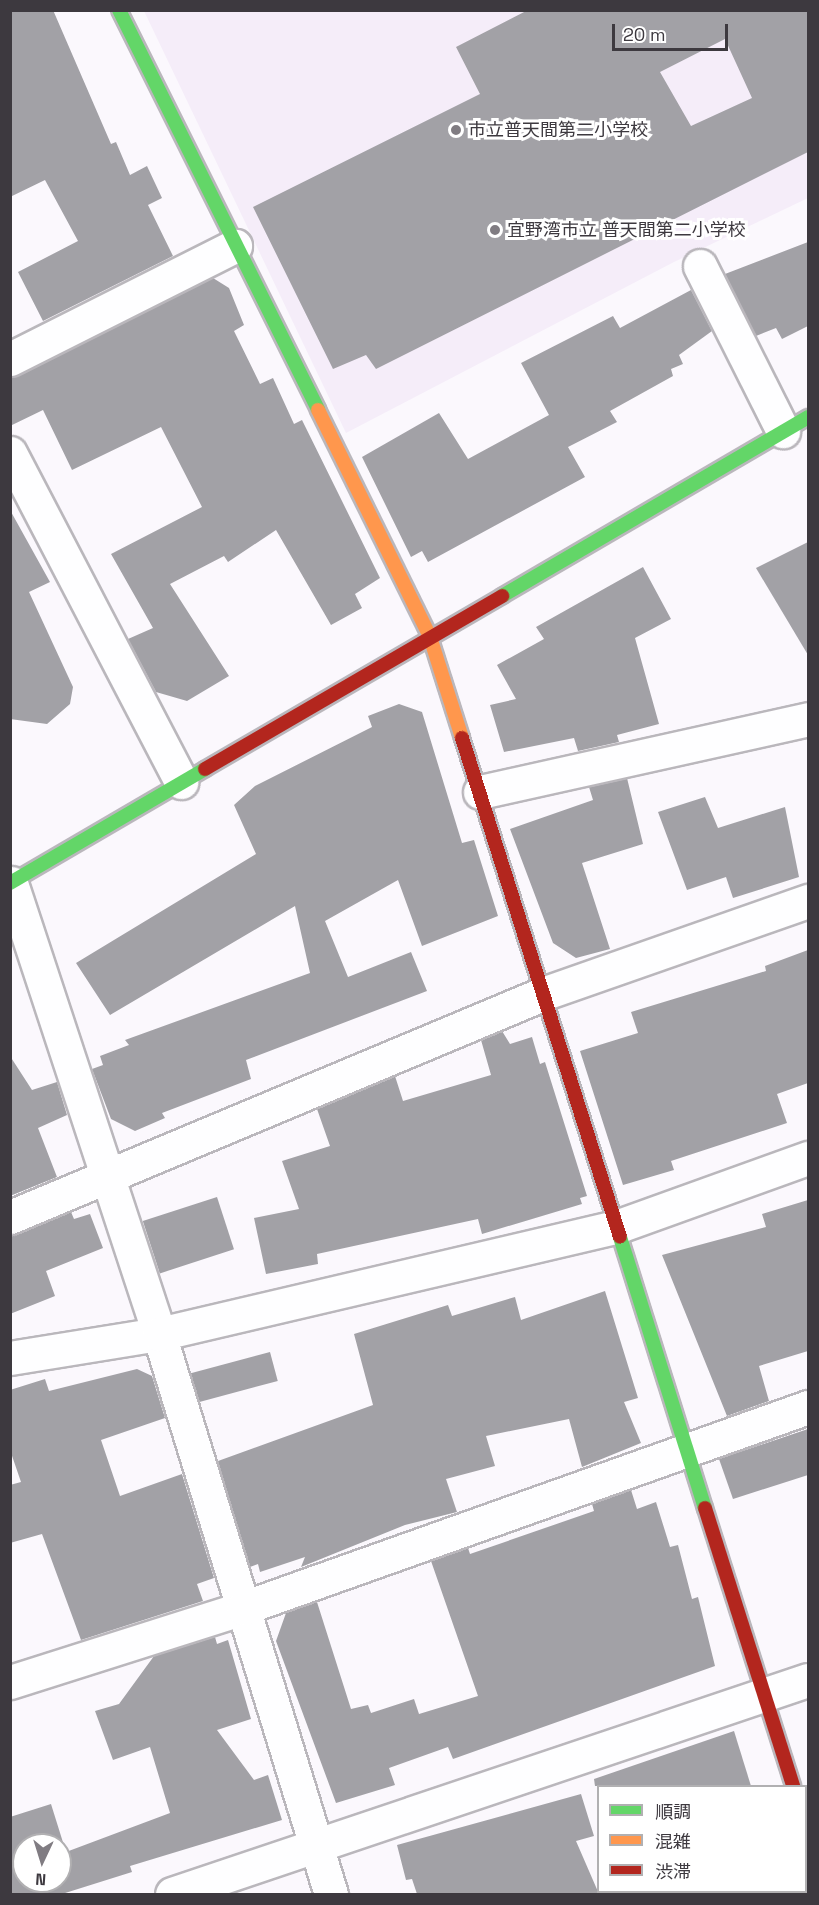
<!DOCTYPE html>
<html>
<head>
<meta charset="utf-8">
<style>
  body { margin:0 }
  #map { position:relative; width:819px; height:1905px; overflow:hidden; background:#fbf8fd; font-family:"Space Grotesk","Noto Sans JP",sans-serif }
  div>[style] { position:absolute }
  .built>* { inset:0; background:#f5edf9 }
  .building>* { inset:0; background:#a2a1a6; transform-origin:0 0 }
  .roads { filter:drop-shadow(2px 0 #bab7bc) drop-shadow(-2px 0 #bab7bc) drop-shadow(0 2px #bab7bc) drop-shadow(0 -2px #bab7bc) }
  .street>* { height:33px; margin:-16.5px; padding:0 16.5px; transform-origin:16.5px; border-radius:16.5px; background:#fefeff }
  .fast>* { height:14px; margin:-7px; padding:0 7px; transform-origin:7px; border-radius:7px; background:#63d668 }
  .slow>* { height:14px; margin:-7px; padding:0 7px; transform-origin:7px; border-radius:7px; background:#ff974d }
  .jam>* { height:14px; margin:-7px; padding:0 7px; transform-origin:7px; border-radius:7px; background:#b3261e }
  .dots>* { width:16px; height:16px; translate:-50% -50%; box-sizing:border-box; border:3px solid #fff; border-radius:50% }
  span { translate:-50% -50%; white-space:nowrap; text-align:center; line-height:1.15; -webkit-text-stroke:6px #fff; paint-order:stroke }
  .poi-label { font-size:18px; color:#3d393f }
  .left { translate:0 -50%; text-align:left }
  .frame { position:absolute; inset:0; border:12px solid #3d393f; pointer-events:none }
  .legend { position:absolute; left:597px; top:1785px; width:210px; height:108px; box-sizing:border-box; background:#fff; border:2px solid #b1b0b2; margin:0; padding:8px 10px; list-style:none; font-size:18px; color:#3d393f }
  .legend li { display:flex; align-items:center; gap:12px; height:30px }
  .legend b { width:30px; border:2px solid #b1b0b2 }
  .north { position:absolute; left:12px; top:1833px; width:60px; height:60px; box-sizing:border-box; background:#fff; border:2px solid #b1b0b2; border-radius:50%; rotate:184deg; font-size:16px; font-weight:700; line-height:24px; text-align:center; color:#3d393f }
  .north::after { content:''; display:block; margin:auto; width:21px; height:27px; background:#807c82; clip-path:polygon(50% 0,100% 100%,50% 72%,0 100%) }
  .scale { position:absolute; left:612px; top:24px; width:116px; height:27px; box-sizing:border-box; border:3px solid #3d393f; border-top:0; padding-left:8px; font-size:18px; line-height:21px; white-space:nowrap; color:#3d393f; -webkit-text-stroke:4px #fff; paint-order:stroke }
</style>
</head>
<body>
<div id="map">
  <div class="built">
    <i style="clip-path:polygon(144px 11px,808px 11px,808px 198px,674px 262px,346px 433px)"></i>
  </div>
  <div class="building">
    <i style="clip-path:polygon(10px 10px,53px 10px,111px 144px,116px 142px,130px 175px,147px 166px,162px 198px,148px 205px,173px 256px,43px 321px,18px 272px,78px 241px,45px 180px,10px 197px)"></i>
    <i style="clip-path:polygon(evenodd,528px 10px,808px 10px,808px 152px,376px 369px,366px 355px,333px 369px,253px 207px,480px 94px,456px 47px,528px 10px,725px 39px,752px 98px,691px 126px,660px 72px,725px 39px)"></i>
    <i style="clip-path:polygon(808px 242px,808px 326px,782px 339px,776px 328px,756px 336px,725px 274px)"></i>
    <i style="clip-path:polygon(213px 278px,229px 288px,244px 325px,234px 331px,260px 384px,273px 378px,294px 424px,302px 420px,380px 578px,355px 594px,362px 608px,331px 625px,276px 530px,228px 562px,224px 556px,170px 584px,229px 676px,187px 701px,156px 692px,128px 639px,153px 628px,111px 554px,202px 507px,161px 427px,72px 470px,43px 410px,10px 426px,10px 377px)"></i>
    <i style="clip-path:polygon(691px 290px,712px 331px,679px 355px,683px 364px,671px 369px,673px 376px,610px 411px,617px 422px,568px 447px,585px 477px,428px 562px,422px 551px,411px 557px,362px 457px,439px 413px,468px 459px,549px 415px,521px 363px,613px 316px,620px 328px)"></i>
    <i style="clip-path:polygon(10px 510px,50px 582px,29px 592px,73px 687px,70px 704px,47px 724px,10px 719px)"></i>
    <i style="clip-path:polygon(808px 542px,808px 655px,756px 568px)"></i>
    <i style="clip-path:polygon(643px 567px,671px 619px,635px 638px,659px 724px,617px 735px,619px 742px,578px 751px,574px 738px,504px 752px,490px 705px,516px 699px,497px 665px,544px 639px,536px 627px)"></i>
    <i style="clip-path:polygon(399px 704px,422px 712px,462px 843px,474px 840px,498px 916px,422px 946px,398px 880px,325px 921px,348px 977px,411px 952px,427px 991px,246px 1060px,251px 1079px,162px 1113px,165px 1118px,135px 1131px,111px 1119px,92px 1069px,103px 1065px,100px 1056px,129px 1045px,125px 1040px,310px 973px,295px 906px,110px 1015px,76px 963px,256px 854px,234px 805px,255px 786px,372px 727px,368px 716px)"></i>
    <i style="clip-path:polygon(627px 778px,643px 844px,582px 863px,610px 949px,576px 958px,553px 943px,510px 829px,593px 800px,589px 787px)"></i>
    <i style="clip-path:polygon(705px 797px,718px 828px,785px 807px,799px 877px,733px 898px,726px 877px,687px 890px,658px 812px)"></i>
    <i style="clip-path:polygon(808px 950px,808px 1083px,777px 1094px,787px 1123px,671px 1161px,674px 1170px,623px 1185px,580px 1051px,638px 1033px,631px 1012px,766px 971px,765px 966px)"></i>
    <i style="clip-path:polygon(502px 1031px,510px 1044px,532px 1037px,540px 1064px,545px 1062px,587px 1196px,580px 1198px,582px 1204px,482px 1234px,478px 1219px,317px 1254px,318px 1264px,266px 1274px,254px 1218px,299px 1209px,282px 1161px,330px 1146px,317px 1109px,395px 1076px,403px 1101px,491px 1075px,481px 1040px)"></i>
    <i style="clip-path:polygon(10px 1056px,32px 1090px,57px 1082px,67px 1115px,38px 1128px,57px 1177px,10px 1196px)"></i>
    <i style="left:217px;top:1197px;width:55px;height:78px;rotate:72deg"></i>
    <i style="clip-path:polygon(808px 1200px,808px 1351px,759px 1366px,769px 1401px,727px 1416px,662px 1255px,766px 1227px,762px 1214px)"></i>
    <i style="clip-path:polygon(71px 1212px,74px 1219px,90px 1214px,103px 1248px,46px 1271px,55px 1296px,10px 1314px,10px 1235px)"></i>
    <i style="clip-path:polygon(605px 1291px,638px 1398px,624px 1402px,641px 1443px,582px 1467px,569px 1419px,486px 1436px,495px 1466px,446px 1479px,457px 1512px,405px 1525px,301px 1567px,305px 1557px,260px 1572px,258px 1564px,250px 1567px,218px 1461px,373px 1405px,354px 1334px,448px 1305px,452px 1316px,515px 1297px,521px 1320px)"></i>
    <i style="left:270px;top:1352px;width:30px;height:83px;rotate:75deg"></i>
    <i style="clip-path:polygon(137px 1369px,152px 1376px,165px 1418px,101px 1440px,120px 1496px,182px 1474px,214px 1578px,197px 1584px,203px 1601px,81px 1640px,42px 1534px,10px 1543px,10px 1485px,21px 1482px,10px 1450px,10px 1390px,45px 1379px,49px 1391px)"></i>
    <i style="clip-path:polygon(808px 1429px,808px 1475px,733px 1499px,719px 1459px)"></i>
    <i style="clip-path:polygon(631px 1490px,637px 1509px,656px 1502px,670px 1547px,678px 1545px,692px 1599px,698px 1597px,715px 1666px,453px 1759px,448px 1747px,389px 1768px,395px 1785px,336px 1803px,276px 1641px,286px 1613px,317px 1602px,351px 1709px,368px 1705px,371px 1713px,414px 1699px,419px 1714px,478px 1696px,431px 1561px,468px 1548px,470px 1554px,594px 1511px,592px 1504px)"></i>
    <i style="clip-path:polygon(evenodd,215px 1637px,217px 1644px,228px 1640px,251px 1719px,217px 1730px,254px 1780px,268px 1775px,282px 1820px,130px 1866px,132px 1872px,62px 1894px,10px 1894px,10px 1817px,51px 1804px,66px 1852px,170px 1813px,150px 1747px,113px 1760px,95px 1711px,119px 1704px,154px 1656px,215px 1637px,24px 1845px,60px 1845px,60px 1881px,24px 1881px,24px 1845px)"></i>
    <i style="clip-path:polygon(734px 1731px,751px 1786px,595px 1786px,594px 1779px)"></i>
    <i style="clip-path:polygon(581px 1794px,594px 1836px,576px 1841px,599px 1894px,417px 1894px,412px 1879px,406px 1880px,397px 1845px)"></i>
  </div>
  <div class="roads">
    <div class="street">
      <i style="left:700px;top:266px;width:185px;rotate:63.3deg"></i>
      <i style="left:10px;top:359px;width:252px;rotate:-26.7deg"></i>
      <i style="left:10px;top:453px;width:371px;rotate:62.5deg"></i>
      <i style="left:480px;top:792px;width:336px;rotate:-12.5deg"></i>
      <i style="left:11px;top:883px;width:475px;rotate:71.8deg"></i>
      <i style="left:159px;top:1334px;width:586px;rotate:72.93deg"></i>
      <i style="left:10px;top:1217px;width:580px;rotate:-22.72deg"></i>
      <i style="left:545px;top:993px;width:279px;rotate:-19.3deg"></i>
      <i style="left:10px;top:1358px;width:151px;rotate:-9.2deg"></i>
      <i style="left:159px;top:1334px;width:473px;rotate:-13.2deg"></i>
      <i style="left:619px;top:1226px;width:201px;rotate:-19.8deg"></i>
      <i style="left:10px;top:1682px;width:244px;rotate:-17.6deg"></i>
      <i style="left:243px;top:1608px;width:600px;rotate:-19.58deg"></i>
      <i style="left:806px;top:1827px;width:10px;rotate:79deg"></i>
      <i style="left:172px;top:1894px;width:671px;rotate:-18.6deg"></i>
    </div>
    <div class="fast">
      <i style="left:119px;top:10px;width:447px;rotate:63.5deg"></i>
      <i style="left:502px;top:596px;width:355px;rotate:-30.3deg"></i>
      <i style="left:10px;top:883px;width:226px;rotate:-30.3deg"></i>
      <i style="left:620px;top:1237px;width:284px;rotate:72.6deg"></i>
    </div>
    <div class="slow">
      <i style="left:318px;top:410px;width:253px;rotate:63.7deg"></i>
      <i style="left:430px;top:637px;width:106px;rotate:72.4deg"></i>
    </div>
    <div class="jam">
      <i style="left:462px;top:738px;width:523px;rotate:72.43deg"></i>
      <i style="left:205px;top:769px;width:344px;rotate:-30.2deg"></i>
      <i style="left:705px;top:1508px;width:292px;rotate:72.4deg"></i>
    </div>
  </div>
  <div class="dots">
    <i style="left:456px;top:130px;background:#807c82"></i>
    <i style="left:495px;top:230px;background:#807c82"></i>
  </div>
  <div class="poi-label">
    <span class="left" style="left:468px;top:130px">市立普天間第二小学校</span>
    <span class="left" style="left:507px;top:230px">宜野湾市立 普天間第二小学校</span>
  </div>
  <div class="frame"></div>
  <ul class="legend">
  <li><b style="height:8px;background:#63d668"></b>順調</li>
  <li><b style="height:8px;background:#ff974d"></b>混雑</li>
  <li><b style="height:8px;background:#b3261e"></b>渋滞</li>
  </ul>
  <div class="north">N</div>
  <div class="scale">20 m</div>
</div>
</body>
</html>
